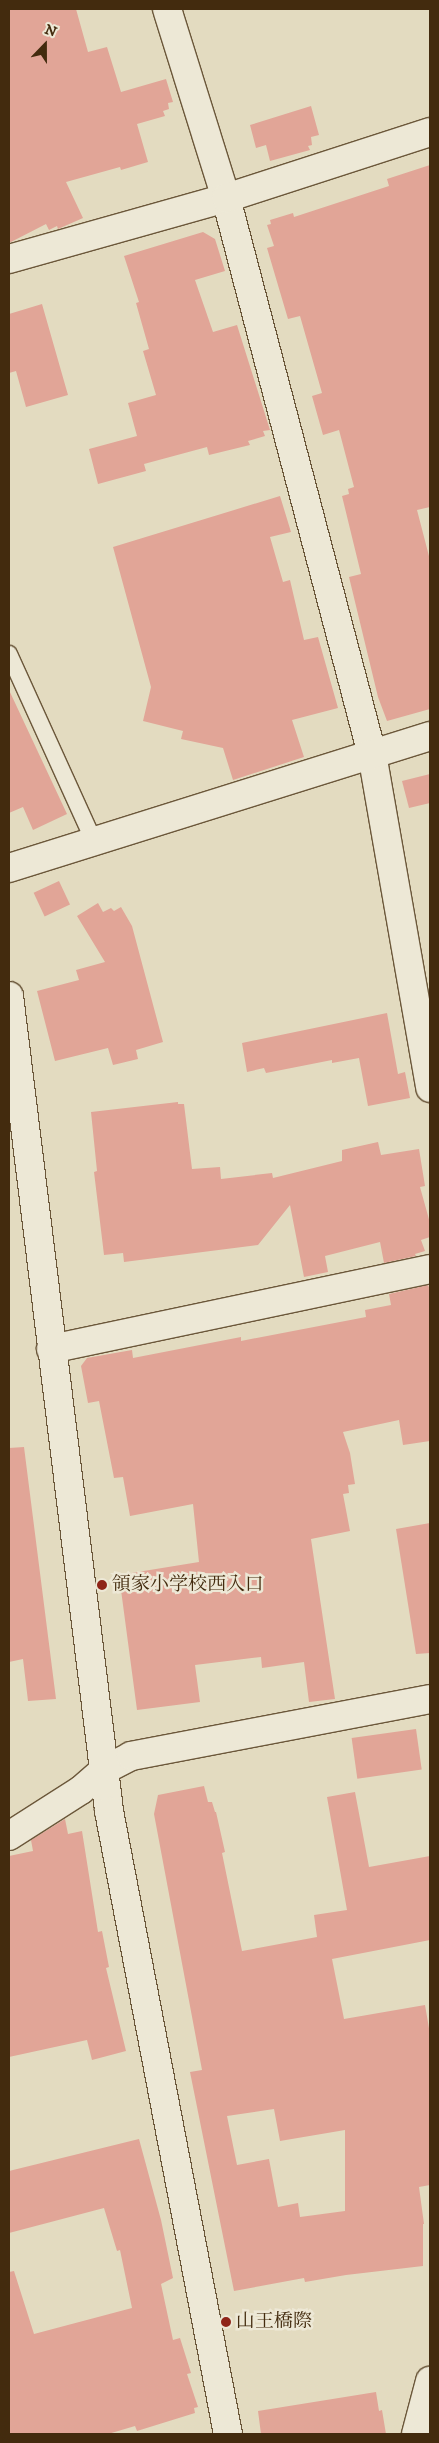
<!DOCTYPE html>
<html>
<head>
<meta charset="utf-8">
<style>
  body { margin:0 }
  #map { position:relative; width:439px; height:2443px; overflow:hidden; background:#e3dbc0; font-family:"IM FELL DW Pica","Noto Serif JP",serif }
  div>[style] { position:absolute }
  .building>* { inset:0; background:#e1a597; transform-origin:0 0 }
  .roads { filter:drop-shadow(1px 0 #6b573a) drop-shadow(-1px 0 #6b573a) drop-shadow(0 1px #6b573a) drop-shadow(0 -1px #6b573a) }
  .service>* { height:16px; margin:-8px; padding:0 8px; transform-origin:8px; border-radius:8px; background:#ede8d6 }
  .minor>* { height:28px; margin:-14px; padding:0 14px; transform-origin:14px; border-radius:14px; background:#ede8d6 }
  .tertiary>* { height:28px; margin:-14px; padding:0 14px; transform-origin:14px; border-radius:14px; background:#ede8d6 }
  .dots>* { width:14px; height:14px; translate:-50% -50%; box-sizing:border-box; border:2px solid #ede8d6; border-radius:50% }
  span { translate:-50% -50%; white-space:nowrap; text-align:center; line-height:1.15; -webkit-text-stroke:5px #ede8d6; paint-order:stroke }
  .poi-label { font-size:19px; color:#432b0e }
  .left { translate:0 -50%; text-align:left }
  .frame { position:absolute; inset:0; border:10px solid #432b0e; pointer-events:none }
  .north { position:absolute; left:20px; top:20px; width:50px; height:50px; -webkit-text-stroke:4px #ede8d6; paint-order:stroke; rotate:22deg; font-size:14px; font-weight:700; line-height:20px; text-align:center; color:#432b0e }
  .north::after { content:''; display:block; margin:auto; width:18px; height:22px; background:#432b0e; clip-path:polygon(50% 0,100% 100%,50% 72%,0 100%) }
</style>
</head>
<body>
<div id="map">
  <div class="building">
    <i style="clip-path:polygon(9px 9px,76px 9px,88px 52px,107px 47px,121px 92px,166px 79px,173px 102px,168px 103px,169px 109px,163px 111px,165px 116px,137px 124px,148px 162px,121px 170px,120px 167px,66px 182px,83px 218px,58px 229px,57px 226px,49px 230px,46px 224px,9px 243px)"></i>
    <i style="clip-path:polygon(311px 106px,319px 135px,311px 137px,312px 145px,308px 146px,310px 150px,270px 161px,266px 145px,256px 148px,250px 125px)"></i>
    <i style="clip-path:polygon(430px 165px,430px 507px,417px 510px,430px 560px,430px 709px,387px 721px,378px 697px,349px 577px,361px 574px,342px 496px,349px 494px,348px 489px,354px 487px,339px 430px,323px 435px,312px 396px,322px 393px,300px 316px,288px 319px,267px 248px,274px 246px,267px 225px,271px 224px,270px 220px,293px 213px,294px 217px,389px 186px,387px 179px)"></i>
    <i style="clip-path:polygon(203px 232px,215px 239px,225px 271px,195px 280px,213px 332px,237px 325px,270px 430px,263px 431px,265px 436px,248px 441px,250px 445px,209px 455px,207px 447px,144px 464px,146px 471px,98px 484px,89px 449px,137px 436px,128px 403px,156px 395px,143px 351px,149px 349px,136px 303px,139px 302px,124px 256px)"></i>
    <i style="clip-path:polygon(42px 304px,68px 395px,26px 407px,16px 371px,9px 373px,9px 314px)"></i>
    <i style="clip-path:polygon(280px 496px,291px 532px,270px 537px,283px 582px,290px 580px,304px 640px,318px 637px,338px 708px,292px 720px,304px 757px,233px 780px,223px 748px,181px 739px,183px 731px,143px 721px,151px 687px,113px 547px)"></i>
    <i style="clip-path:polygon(9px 690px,67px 814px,33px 830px,23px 807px,9px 813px)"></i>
    <i style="clip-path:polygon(430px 774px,430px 803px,409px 808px,402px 781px)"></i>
    <i style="left:59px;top:881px;width:26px;height:28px;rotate:65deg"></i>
    <i style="clip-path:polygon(98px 903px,103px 912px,111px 908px,114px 911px,121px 907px,132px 926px,163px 1042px,136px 1050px,138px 1059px,113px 1065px,108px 1048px,55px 1061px,37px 991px,79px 980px,76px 970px,105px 962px,77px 916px)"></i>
    <i style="clip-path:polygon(387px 1013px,398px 1074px,405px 1072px,410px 1098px,368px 1106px,359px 1058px,332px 1063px,332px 1060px,266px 1073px,264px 1068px,247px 1072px,242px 1043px)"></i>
    <i style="clip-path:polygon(178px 1102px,178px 1104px,184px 1104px,192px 1169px,220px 1167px,221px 1179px,272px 1173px,273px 1178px,342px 1161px,342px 1150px,378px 1142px,381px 1155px,419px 1149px,425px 1186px,420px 1187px,430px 1223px,430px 1237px,421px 1240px,425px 1251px,415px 1254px,416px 1256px,384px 1263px,380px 1242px,325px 1256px,328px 1272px,304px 1277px,290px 1205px,258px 1245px,124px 1262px,123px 1253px,104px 1255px,94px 1172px,97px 1171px,91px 1112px)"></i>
    <i style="clip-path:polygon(428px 1285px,430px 1290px,430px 1441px,403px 1445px,399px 1420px,343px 1432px,350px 1453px,355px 1484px,348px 1485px,349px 1493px,343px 1494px,350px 1531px,311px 1539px,335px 1699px,309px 1702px,304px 1662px,262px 1668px,261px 1657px,195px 1665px,200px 1702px,137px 1710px,119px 1575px,199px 1562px,193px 1504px,130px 1516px,123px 1477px,114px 1478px,99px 1401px,88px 1403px,81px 1366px,87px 1358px,132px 1350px,133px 1358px,241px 1337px,241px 1341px,366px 1317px,365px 1310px,391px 1305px,389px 1294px)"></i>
    <i style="clip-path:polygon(24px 1447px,56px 1699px,28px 1701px,23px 1659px,9px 1662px,9px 1448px)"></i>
    <i style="clip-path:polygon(430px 1523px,430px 1653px,416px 1654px,396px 1529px)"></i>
    <i style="left:416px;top:1729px;width:41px;height:65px;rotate:82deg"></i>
    <i style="clip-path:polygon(evenodd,204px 1786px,208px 1802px,212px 1802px,215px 1812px,216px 1812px,225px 1852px,222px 1853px,242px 1951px,317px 1937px,314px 1915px,347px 1910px,327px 1797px,355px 1792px,369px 1867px,430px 1856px,430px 1940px,332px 1959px,344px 2019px,425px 2005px,430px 2034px,430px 2185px,419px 2187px,424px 2224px,423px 2224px,423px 2266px,346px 2275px,305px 2282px,304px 2278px,234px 2291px,190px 2072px,202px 2070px,154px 1814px,158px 1795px,204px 1786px,274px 2109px,280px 2141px,345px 2130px,345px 2211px,300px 2217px,298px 2203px,278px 2207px,269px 2159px,237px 2165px,227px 2116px,274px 2109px)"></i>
    <i style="clip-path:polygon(65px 1819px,68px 1834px,82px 1831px,98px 1932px,102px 1931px,109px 1967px,106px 1968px,126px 2051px,92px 2060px,87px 2040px,9px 2057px,9px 1856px,33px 1851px,31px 1840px)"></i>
    <i style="clip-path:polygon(139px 2139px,161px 2220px,173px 2278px,161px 2284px,173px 2340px,180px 2338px,191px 2373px,187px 2374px,198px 2407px,194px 2408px,195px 2413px,137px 2431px,135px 2426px,108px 2434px,9px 2434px,9px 2272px,14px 2271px,34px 2334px,132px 2308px,120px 2250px,117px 2251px,104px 2208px,9px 2233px,9px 2171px)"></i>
    <i style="clip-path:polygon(376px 2392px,379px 2411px,382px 2410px,386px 2434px,261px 2434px,258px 2411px)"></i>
  </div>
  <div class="roads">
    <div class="service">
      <i style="left:9px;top:654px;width:205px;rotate:65.6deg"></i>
    </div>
    <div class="minor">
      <i style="left:167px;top:9px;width:198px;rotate:72.7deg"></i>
      <i style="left:226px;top:198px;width:575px;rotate:75.29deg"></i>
      <i style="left:372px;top:754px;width:339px;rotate:80.1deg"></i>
      <i style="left:9px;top:259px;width:225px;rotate:-15.7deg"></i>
      <i style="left:226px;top:198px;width:214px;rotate:-17.9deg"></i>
      <i style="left:9px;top:868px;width:441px;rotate:-17.4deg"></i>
      <i style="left:51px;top:1349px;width:387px;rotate:-11.9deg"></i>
      <i style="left:9px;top:1836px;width:85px;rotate:-32.6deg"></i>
      <i style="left:81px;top:1790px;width:30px;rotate:-41deg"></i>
      <i style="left:104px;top:1770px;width:30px;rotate:-27deg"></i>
      <i style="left:131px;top:1756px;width:304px;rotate:-10.8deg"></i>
      <i style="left:416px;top:2434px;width:55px;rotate:-75.2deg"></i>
    </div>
    <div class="tertiary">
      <i style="left:9px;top:996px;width:821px;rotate:83deg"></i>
      <i style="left:109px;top:1811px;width:634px;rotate:79.19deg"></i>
    </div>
  </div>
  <div class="dots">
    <i style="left:102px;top:1585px;background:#8f2418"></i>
    <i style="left:226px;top:2322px;background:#8f2418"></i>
  </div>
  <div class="poi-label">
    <span class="left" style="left:112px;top:1585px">領家小学校西入口</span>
    <span class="left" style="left:236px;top:2322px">山王橋際</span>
  </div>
  <div class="frame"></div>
  <div class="north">N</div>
</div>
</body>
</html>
